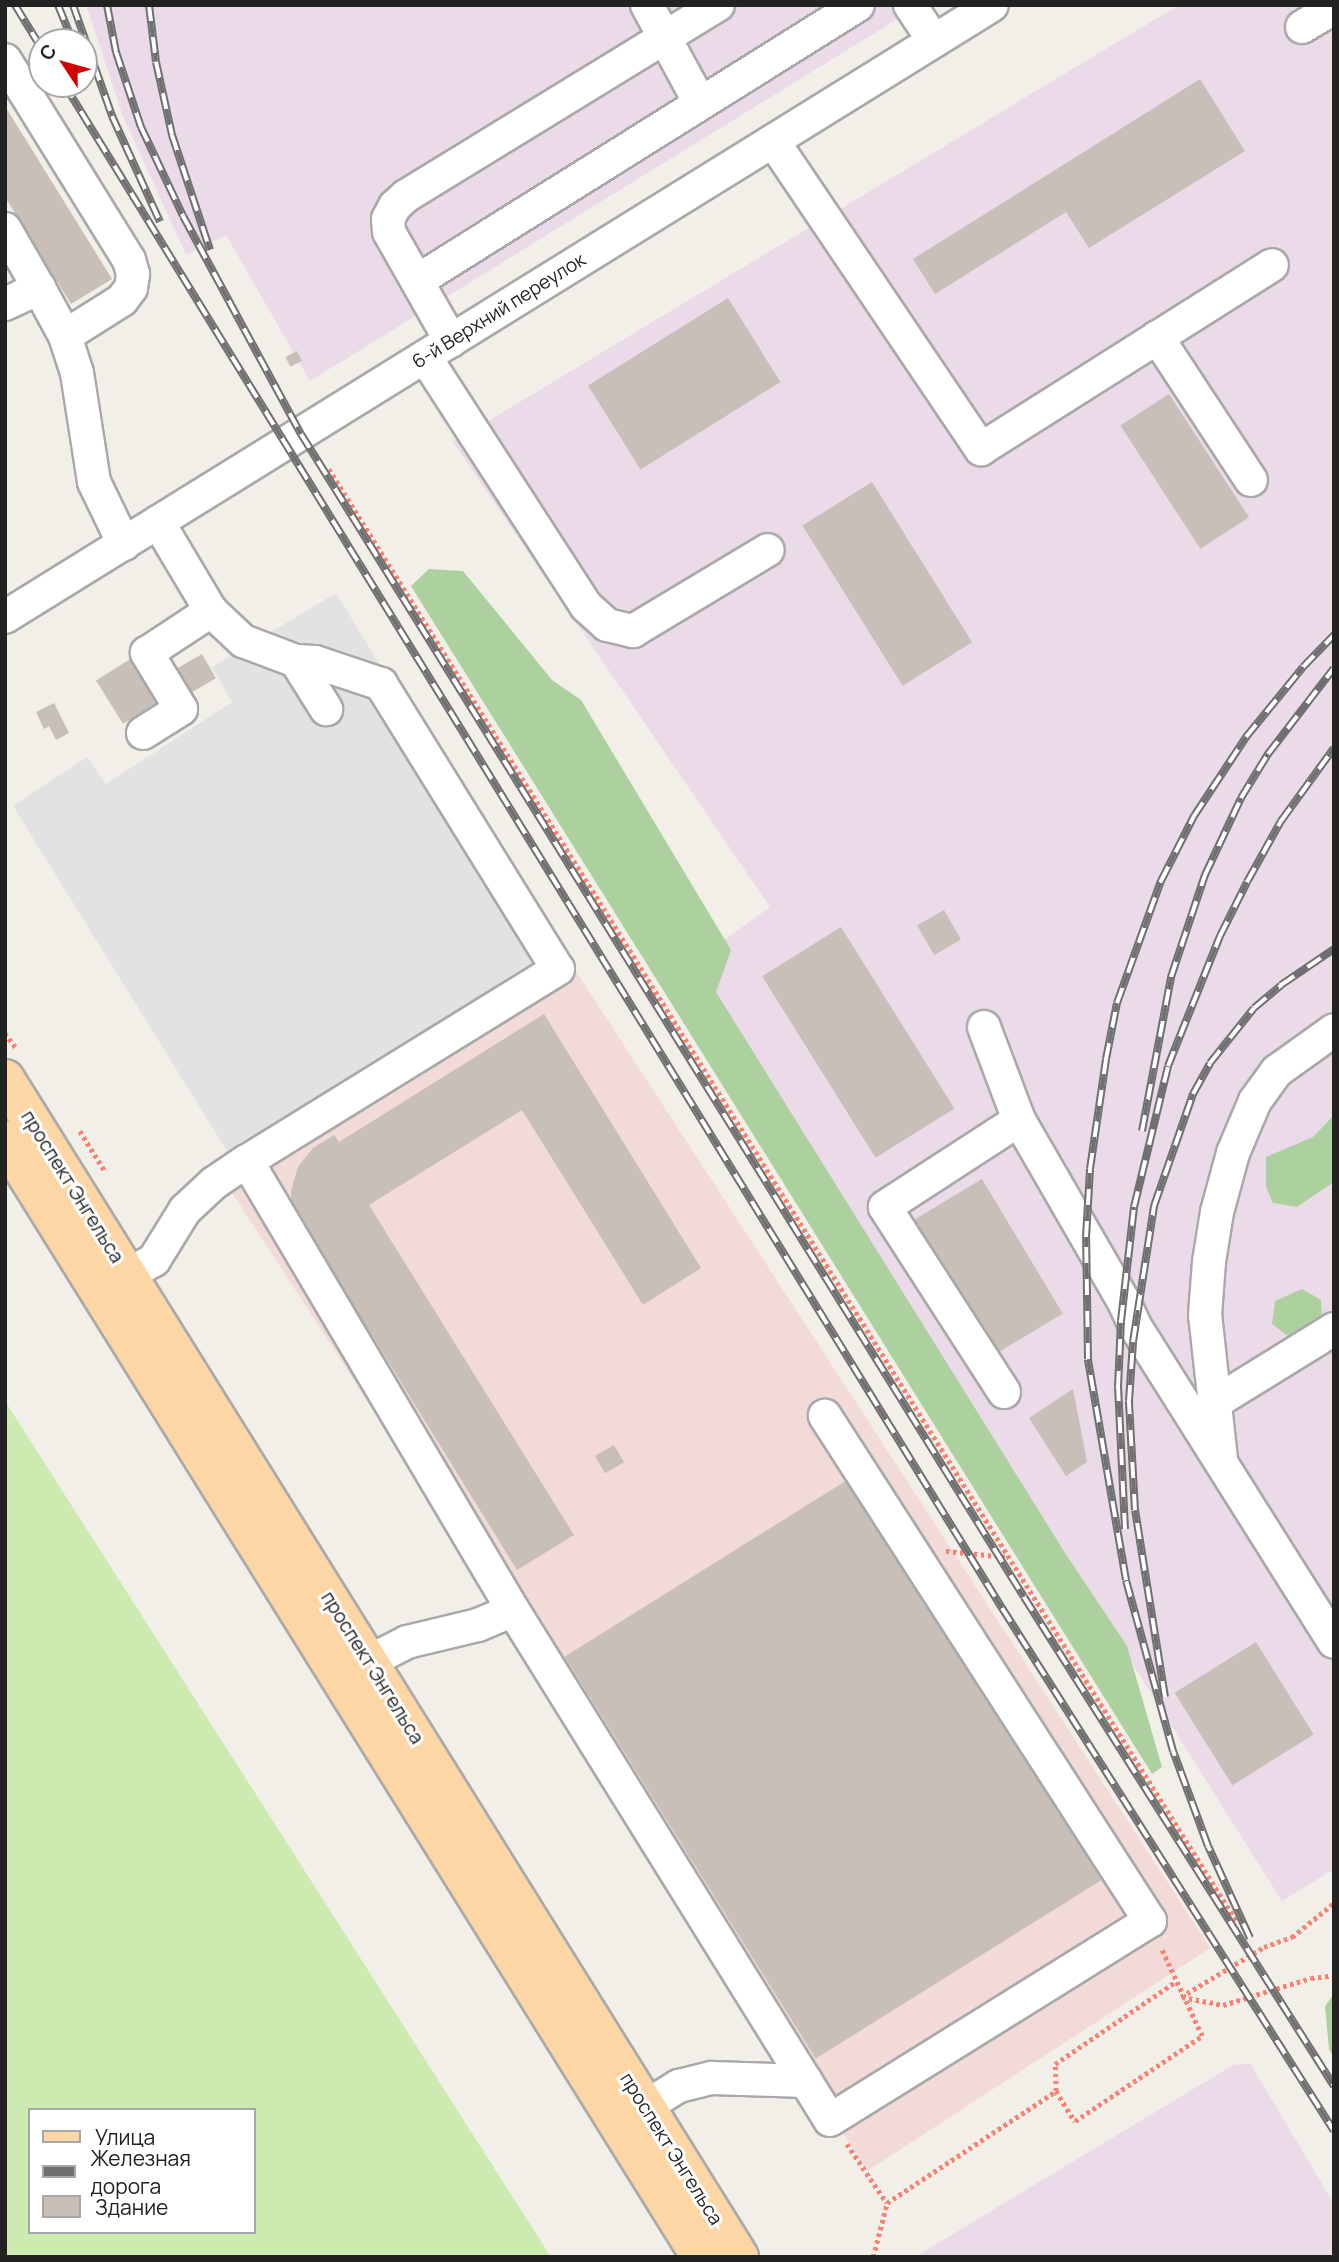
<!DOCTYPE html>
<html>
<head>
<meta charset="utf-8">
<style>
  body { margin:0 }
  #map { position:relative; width:1339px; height:2262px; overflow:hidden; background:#f2efe9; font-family:Manrope,sans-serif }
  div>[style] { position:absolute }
  .commercial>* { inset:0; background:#f2dad9; transform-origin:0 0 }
  .industrial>* { inset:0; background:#ebdbe8 }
  .grass>* { inset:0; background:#cdebb0 }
  .forest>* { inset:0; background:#add19e }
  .parking>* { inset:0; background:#e2e2e2 }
  .building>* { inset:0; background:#c7bfb8; transform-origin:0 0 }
  .path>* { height:4.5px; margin-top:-2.25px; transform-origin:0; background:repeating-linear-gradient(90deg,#fa8072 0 3.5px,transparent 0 7px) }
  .roads { filter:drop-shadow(2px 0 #a9a9a9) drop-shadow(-2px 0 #a9a9a9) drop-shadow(0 2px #a9a9a9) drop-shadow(0 -2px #a9a9a9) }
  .minor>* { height:32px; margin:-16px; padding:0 16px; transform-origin:16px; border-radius:16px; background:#fff }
  .major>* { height:38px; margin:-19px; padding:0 19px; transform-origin:19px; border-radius:19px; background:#fcd6a4 }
  .rail>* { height:8px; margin-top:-4px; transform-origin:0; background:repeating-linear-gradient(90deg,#fff 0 16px,#707070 0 32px); box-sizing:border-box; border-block:2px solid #707070 }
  span { translate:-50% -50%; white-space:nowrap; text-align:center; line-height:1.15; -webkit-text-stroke:6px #fff; paint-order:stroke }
  .street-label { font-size:19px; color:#222 }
  .frame { position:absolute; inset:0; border:7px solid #222; pointer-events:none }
  .legend { position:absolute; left:28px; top:2108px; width:228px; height:126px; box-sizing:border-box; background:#fff; border:2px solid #a7a7a7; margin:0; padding:9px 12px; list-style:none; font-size:21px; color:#222 }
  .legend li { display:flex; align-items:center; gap:14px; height:35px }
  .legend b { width:35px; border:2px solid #a7a7a7 }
  .north { position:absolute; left:28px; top:28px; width:70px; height:70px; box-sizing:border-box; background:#fff; border:2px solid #a7a7a7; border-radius:50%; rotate:306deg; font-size:19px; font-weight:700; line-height:28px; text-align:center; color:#222 }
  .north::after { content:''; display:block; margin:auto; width:24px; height:32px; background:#d40000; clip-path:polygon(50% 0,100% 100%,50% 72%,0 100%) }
</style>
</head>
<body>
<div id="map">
  <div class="commercial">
    <i style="left:559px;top:945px;width:1196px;height:409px;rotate:57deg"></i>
  </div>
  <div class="industrial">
    <i style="clip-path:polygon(86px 5px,920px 5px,310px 381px,226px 235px,186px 255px,122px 114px)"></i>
    <i style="clip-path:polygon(1179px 5px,1334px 5px,1334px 1869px,1282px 1901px,691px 964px,770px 907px,453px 442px)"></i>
    <i style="clip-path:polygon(1250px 2063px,1334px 2204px,1334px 2257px,915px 2257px,1233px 2065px)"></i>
  </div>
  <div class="grass">
    <i style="clip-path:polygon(evenodd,5px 1401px,551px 2257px,5px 2257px,5px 1401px,30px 2110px,254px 2110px,254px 2232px,30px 2232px,30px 2110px)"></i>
  </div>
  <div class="forest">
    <i style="clip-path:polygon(429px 569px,463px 571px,552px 680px,581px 700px,731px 950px,716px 992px,1067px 1556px,1127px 1646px,1162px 1767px,1152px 1774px,411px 586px)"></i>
    <i style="clip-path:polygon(1334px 1115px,1334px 1182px,1297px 1207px,1273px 1203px,1266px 1187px,1266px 1157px,1313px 1137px)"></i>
    <i style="clip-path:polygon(1302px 1289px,1321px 1300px,1322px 1320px,1292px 1339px,1272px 1324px,1275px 1301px)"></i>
    <i style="clip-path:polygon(1334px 1994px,1334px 2057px,1329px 2049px,1325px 2006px)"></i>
  </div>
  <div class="parking">
    <i style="clip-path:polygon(336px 593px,566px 970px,240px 1172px,13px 806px,87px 757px,106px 784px,232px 702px,212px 667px)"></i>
  </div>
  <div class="building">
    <i style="clip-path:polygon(1200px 79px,1245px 151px,1089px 248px,1066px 212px,935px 294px,913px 259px)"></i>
    <i style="clip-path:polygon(5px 106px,112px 279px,71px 304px,5px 197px)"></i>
    <i style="left:728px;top:298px;width:99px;height:165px;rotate:58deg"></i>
    <i style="left:297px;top:351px;width:11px;height:13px;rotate:63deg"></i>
    <i style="left:1169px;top:394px;width:147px;height:58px;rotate:57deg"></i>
    <i style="left:872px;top:482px;width:189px;height:82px;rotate:58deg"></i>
    <i style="left:202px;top:654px;width:28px;height:33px;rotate:60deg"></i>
    <i style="left:135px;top:656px;width:51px;height:46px;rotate:58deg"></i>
    <i style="clip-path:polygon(54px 703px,69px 733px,56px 740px,49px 726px,44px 729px,36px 712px)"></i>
    <i style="left:944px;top:910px;width:34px;height:31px;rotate:60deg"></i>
    <i style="left:841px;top:927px;width:214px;height:93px;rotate:58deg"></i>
    <i style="clip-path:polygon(544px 1014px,701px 1268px,643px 1305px,522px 1110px,369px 1205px,574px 1535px,517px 1570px,310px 1235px,303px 1239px,292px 1216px,291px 1191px,298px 1167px,313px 1148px,334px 1135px,339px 1142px)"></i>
    <i style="left:982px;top:1179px;width:157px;height:86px;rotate:59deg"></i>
    <i style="clip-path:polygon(1073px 1389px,1087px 1462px,1066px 1476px,1029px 1418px)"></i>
    <i style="left:614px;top:1445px;width:20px;height:22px;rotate:60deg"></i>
    <i style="left:852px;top:1477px;width:474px;height:339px;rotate:58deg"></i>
    <i style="left:1256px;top:1642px;width:109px;height:96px;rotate:58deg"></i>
  </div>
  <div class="path">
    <i style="left:329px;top:469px;width:1713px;rotate:58deg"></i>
    <i style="left:5px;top:1033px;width:20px;rotate:53deg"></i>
    <i style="left:80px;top:1131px;width:47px;rotate:58deg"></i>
    <i style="left:946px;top:1551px;width:61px;rotate:5.6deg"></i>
    <i style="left:1181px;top:1997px;width:97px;rotate:-31.1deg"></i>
    <i style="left:1264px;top:1947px;width:30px;rotate:-20deg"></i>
    <i style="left:1292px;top:1937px;width:54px;rotate:-39deg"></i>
    <i style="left:1182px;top:1997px;width:42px;rotate:11deg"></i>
    <i style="left:1223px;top:2005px;width:92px;rotate:-17.1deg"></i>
    <i style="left:1311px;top:1978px;width:23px;rotate:-7deg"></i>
    <i style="left:1056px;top:2091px;width:27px;rotate:-92deg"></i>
    <i style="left:1055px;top:2064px;width:145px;rotate:-34.3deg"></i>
    <i style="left:847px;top:2144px;width:71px;rotate:55.9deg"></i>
    <i style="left:887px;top:2203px;width:203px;rotate:-33.5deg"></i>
    <i style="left:1056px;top:2091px;width:36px;rotate:58deg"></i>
    <i style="left:1075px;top:2121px;width:153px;rotate:-33.8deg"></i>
    <i style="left:1202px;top:2036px;width:97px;rotate:-115deg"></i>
    <i style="left:873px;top:2257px;width:56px;rotate:-75.5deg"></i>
  </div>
  <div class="roads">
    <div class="minor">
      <i style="left:647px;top:5px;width:111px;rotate:61.6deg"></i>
      <i style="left:910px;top:5px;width:43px;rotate:56.3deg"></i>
      <i style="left:1302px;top:27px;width:37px;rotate:-31deg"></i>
      <i style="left:5px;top:60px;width:235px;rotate:58.2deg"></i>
      <i style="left:129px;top:260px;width:15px;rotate:74deg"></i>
      <i style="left:133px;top:274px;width:14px;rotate:98deg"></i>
      <i style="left:131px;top:288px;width:15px;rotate:127deg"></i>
      <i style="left:122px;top:300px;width:67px;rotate:147.7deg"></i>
      <i style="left:65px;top:336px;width:39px;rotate:72deg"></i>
      <i style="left:77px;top:373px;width:110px;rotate:81.1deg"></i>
      <i style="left:94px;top:482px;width:69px;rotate:64.2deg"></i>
      <i style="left:773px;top:141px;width:372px;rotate:56deg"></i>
      <i style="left:981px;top:449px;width:344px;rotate:-32.3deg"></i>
      <i style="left:5px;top:229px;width:68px;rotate:60deg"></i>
      <i style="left:417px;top:281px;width:520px;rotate:-32.04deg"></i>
      <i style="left:5px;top:304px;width:38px;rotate:-25deg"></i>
      <i style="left:39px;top:288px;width:55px;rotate:61.6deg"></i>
      <i style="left:1157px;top:337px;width:171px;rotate:56.7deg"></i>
      <i style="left:451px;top:341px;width:125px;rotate:-119.6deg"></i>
      <i style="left:389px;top:232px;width:13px;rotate:-94deg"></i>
      <i style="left:388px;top:219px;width:15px;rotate:-62deg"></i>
      <i style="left:395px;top:206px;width:15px;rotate:-42deg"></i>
      <i style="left:406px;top:196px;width:366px;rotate:-31.5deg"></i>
      <i style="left:425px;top:357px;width:297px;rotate:57.1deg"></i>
      <i style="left:586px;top:606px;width:28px;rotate:42deg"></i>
      <i style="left:607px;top:625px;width:27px;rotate:13deg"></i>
      <i style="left:633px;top:631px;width:157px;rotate:-31deg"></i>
      <i style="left:158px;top:522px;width:104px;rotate:59.2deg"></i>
      <i style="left:211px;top:611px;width:44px;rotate:43.2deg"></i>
      <i style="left:243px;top:641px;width:57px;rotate:20.7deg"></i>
      <i style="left:296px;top:661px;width:19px;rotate:3deg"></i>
      <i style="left:315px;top:662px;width:70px;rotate:18.4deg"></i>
      <i style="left:381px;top:684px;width:335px;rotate:58.2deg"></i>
      <i style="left:558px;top:969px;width:365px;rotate:148.3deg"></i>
      <i style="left:247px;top:1161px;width:522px;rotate:59.36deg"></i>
      <i style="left:513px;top:1610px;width:600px;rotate:58.14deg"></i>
      <i style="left:830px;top:2120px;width:377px;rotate:-31.9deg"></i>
      <i style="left:1150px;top:1921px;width:601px;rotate:-122.76deg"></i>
      <i style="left:5px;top:617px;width:1161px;rotate:-31.8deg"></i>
      <i style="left:296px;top:661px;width:57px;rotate:58deg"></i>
      <i style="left:143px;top:733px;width:45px;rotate:-32.3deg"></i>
      <i style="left:181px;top:709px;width:66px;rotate:-121.3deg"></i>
      <i style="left:147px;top:653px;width:77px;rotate:-33.3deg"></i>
      <i style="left:984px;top:1027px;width:99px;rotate:69.4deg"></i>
      <i style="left:1019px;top:1120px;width:208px;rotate:60deg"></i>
      <i style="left:1123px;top:1300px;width:29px;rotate:65deg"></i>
      <i style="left:1135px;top:1326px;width:373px;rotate:57.8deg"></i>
      <i style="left:127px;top:1275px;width:31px;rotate:-29deg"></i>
      <i style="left:154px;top:1260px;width:59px;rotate:-58.2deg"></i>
      <i style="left:185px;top:1210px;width:40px;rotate:-43deg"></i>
      <i style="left:214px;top:1183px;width:40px;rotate:-34deg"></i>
      <i style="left:1004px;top:1392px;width:220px;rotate:-122.8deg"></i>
      <i style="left:885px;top:1207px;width:160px;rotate:-33deg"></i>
      <i style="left:1216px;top:1402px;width:139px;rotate:-31.7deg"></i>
      <i style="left:1221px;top:1459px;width:145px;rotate:-96.3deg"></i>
      <i style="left:1205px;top:1315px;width:53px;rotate:-85.7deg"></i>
      <i style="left:1209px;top:1262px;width:51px;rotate:-80.9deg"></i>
      <i style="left:1217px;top:1212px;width:61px;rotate:-74.8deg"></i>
      <i style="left:1233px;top:1153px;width:56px;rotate:-67.1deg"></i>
      <i style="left:1255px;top:1101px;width:37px;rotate:-54deg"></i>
      <i style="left:1277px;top:1071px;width:70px;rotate:-35.7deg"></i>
      <i style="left:368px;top:1662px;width:44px;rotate:-27.1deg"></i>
      <i style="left:407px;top:1642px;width:73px;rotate:-13.5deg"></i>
      <i style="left:478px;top:1625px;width:38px;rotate:-23deg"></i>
      <i style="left:645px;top:2107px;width:40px;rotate:-32deg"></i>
      <i style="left:679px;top:2086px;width:34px;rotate:-14deg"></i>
      <i style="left:712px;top:2078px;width:94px;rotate:1.8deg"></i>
    </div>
    <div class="major">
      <i style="left:5px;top:1079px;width:1388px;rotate:58.07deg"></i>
      <i style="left:5px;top:1140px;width:1316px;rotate:58.07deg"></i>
    </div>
  </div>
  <div class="rail">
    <i style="left:15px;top:5px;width:52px;rotate:58.5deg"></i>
    <i style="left:58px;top:5px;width:40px;rotate:68deg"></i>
    <i style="left:73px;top:5px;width:118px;rotate:70.6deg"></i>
    <i style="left:112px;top:116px;width:116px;rotate:65.6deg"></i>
    <i style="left:107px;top:5px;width:48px;rotate:79.2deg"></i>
    <i style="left:116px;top:52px;width:79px;rotate:71.6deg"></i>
    <i style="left:141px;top:127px;width:98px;rotate:64.7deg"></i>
    <i style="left:183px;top:216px;width:248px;rotate:61.6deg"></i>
    <i style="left:301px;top:434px;width:1369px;rotate:58.13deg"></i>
    <i style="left:1024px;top:1597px;width:579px;rotate:57.63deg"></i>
    <i style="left:149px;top:5px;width:57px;rotate:83deg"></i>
    <i style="left:156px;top:62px;width:75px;rotate:77.6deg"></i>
    <i style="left:172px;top:135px;width:121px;rotate:71.7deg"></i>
    <i style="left:64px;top:84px;width:1790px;rotate:58.39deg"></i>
    <i style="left:1002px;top:1608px;width:619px;rotate:57.59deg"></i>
    <i style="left:1142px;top:1131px;width:157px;rotate:-79.3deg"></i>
    <i style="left:1171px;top:977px;width:108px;rotate:-71.6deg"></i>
    <i style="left:1205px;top:875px;width:85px;rotate:-64.9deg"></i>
    <i style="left:1241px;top:798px;width:52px;rotate:-58.5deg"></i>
    <i style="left:1268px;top:754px;width:108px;rotate:-52.5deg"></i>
    <i style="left:1125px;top:1529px;width:142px;rotate:-92.8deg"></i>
    <i style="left:1118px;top:1387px;width:66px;rotate:-87.4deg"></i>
    <i style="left:1121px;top:1321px;width:115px;rotate:-83.5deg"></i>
    <i style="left:1134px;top:1207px;width:145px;rotate:-76.4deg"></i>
    <i style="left:1168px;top:1066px;width:140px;rotate:-68.2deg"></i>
    <i style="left:1220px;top:936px;width:60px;rotate:-63.4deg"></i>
    <i style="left:1247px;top:882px;width:70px;rotate:-60.9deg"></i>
    <i style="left:1281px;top:821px;width:90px;rotate:-54deg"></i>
    <i style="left:1165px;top:1697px;width:189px;rotate:-99.1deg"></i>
    <i style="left:1135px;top:1510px;width:109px;rotate:-93.2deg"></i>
    <i style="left:1129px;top:1401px;width:59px;rotate:-86.1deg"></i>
    <i style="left:1133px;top:1342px;width:138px;rotate:-81.2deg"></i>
    <i style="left:1154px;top:1206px;width:119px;rotate:-70.8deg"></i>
    <i style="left:1193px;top:1094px;width:35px;rotate:-61deg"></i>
    <i style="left:1210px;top:1063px;width:70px;rotate:-51.3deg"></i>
    <i style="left:1254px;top:1008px;width:35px;rotate:-40deg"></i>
    <i style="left:1281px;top:985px;width:64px;rotate:-34.2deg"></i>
    <i style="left:1250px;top:1938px;width:101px;rotate:-114.5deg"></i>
    <i style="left:1208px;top:1846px;width:101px;rotate:-110.2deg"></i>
    <i style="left:1173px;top:1751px;width:177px;rotate:-105.4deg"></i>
    <i style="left:1126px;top:1580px;width:224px;rotate:-99.8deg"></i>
    <i style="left:1088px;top:1359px;width:122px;rotate:-90.9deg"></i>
    <i style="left:1086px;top:1237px;width:68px;rotate:-86.6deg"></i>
    <i style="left:1090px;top:1169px;width:111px;rotate:-81.7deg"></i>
    <i style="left:1106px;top:1059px;width:57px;rotate:-78.9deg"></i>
    <i style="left:1117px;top:1003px;width:130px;rotate:-70.2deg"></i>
    <i style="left:1161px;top:881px;width:73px;rotate:-63.1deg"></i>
    <i style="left:1194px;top:816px;width:95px;rotate:-56.6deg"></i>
    <i style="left:1246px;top:737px;width:90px;rotate:-50.8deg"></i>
    <i style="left:1303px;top:667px;width:45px;rotate:-45.9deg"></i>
  </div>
  <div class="street-label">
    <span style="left:499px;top:311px;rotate:-32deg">6-й Верхний переулок</span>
    <span style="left:72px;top:1187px;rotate:58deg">проспект Энгельса</span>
    <span style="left:372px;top:1668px;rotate:58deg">проспект Энгельса</span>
    <span style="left:671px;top:2149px;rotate:58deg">проспект Энгельса</span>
  </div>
  <div class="frame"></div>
  <ul class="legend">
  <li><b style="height:9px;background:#fcd6a4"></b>Улица</li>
  <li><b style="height:9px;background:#707070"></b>Железная дорога</li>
  <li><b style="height:19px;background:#c7bfb8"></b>Здание</li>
  </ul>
  <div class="north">С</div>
</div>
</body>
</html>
